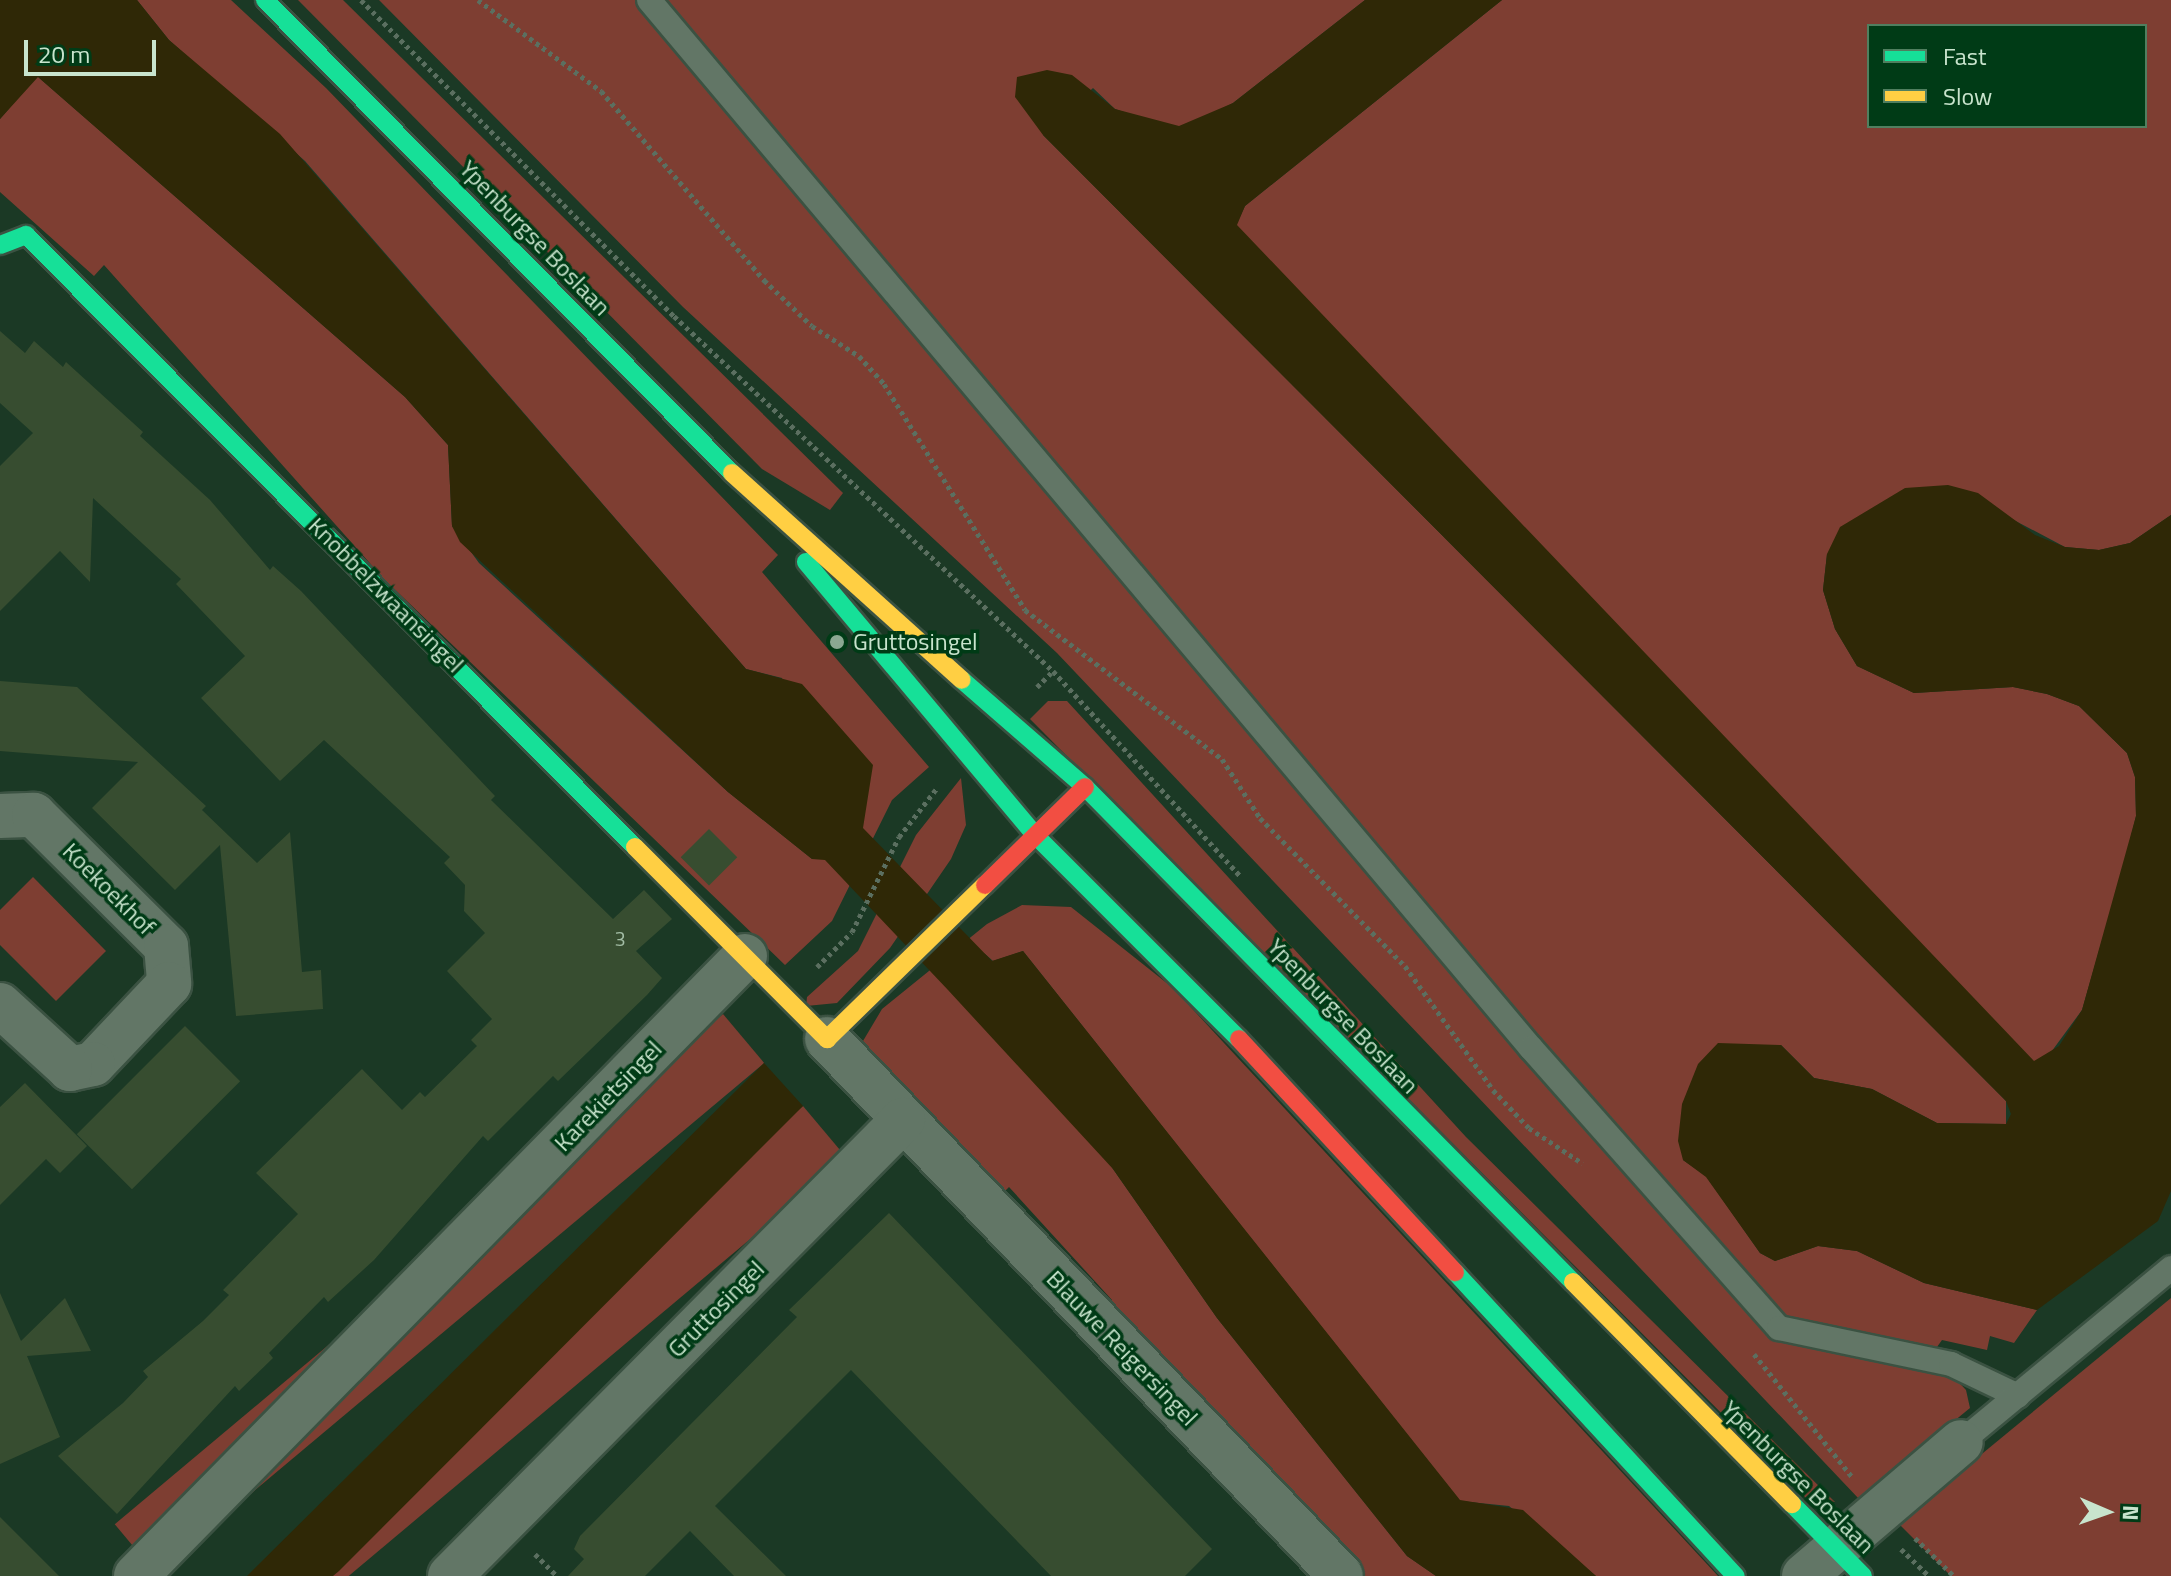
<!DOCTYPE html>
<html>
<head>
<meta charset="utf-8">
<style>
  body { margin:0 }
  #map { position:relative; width:2171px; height:1576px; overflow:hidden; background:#1b3925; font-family:"Titillium Web",sans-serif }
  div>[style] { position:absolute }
  .green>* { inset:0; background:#7e3e32; transform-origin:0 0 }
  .water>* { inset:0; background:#2f2806 }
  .building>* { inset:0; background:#374d30; transform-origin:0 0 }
  .path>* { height:5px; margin-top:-2.5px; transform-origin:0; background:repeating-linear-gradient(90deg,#5b6f60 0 4px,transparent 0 8px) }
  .roads { filter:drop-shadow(2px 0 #3b5242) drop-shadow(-2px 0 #3b5242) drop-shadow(0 2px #3b5242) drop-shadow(0 -2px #3b5242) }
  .lane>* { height:24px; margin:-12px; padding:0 12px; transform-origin:12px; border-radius:12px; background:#627666 }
  .street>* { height:44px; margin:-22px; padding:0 22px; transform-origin:22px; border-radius:22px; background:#627666 }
  .fast>* { height:18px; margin:-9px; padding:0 9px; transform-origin:9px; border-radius:9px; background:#16e098 }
  .slow>* { height:18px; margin:-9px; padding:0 9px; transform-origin:9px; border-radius:9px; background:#ffcf43 }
  .jam>* { height:18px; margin:-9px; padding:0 9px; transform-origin:9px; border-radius:9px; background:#f24e42 }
  .dots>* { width:22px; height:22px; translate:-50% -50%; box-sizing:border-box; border:4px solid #003b16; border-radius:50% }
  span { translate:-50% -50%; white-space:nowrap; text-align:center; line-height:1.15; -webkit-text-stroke:7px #003b16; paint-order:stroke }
  .number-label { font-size:20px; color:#a4bea6 }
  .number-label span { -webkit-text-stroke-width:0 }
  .street-label { font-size:24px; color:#c8e4cd }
  .poi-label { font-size:24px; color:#c8e4cd }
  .left { translate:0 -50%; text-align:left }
  .legend { position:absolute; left:1867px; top:24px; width:280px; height:104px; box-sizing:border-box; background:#003b16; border:2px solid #507f5f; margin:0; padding:10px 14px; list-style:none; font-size:24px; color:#c8e4cd }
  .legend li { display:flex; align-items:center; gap:16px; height:40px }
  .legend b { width:40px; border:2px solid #507f5f }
  .north { position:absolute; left:2067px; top:1472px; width:80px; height:80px; -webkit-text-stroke:6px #003b16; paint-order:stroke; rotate:92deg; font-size:22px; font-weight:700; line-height:32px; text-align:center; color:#c8e4cd }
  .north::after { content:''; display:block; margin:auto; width:28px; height:36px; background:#c8e4cd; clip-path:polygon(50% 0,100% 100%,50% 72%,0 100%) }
  .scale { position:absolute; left:24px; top:40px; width:132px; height:36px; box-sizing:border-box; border:4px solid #c8e4cd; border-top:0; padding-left:10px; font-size:24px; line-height:28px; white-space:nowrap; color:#c8e4cd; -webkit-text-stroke:6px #003b16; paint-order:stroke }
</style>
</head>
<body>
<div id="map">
  <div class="green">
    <i style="clip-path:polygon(137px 0,231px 0,326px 88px,778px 555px,762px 572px,929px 767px,892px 800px,832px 921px,785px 965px,384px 579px,104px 265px,94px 276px,0 192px,0 119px,37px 76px,405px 397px,448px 445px,452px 526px,479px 563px,728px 792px,812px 859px,782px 678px,746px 669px,305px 161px,169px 40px)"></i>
    <i style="clip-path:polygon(298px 0,343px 0,843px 493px,830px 510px,762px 469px)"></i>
    <i style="clip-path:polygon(379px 0,1365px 0,1233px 103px,1204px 118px,1179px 127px,1159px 124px,1115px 109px,1093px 88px,1043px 135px,2006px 1101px,2006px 1124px,1937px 1123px,1872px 1089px,1814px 1078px,1781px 1045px,1683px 1160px,1706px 1176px,1760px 1253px,1775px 1261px,1818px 1246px,1857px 1251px,1924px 1283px,2037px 1310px,2014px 1343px,1990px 1336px,1987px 1350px,1942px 1340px,1932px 1354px,1966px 1390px,1970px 1408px,1859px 1499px,1057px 653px,683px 307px)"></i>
    <i style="clip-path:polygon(evenodd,1502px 0,2171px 0,2171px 515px,2130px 543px,2099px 550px,2065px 547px,2010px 518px,1827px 554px,1823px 590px,1835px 629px,1857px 666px,1914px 693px,2013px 687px,2047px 694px,2079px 706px,2127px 753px,2135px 777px,2136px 816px,2124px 864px,2082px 1010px,2046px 1059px,2034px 1062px,2022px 1054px,1236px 225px,1245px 206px,1502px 0,1869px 26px,2145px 26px,2145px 126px,1869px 126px,1869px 26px)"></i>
    <i style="clip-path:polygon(1048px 701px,1067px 701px,1466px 1137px,1835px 1502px,1808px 1500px,1030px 719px)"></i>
    <i style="clip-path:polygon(961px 778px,966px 825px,951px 859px,890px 948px,837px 1003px,806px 1006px,807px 997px,858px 951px,916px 835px)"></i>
    <i style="clip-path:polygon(33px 877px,106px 951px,56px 1001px,0 945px,0 910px)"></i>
    <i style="clip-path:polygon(1022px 905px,1071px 907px,1173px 988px,1718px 1576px,1596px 1576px,1509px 1506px,1460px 1501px,1023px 951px,993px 961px,984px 953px,1113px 1169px,1217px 1318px,1407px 1556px,1436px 1576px,1357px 1576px,1104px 1312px,1112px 1300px,1009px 1187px,995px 1201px,862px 1056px,863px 1041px,882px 1009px,987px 924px)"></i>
    <i style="left:723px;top:1014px;width:64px;height:794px;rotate:50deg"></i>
    <i style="left:803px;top:1106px;width:68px;height:665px;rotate:50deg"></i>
    <i style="clip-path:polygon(2171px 1298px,2171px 1576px,1951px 1576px,1898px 1523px)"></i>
  </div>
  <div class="water">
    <i style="clip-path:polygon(0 0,137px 0,169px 40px,280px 134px,746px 669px,802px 684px,873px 765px,863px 828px,992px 961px,1023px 951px,1460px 1500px,1523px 1510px,1596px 1576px,1436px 1576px,1407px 1556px,1217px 1318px,1113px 1169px,948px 990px,825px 860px,812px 859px,728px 792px,460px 542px,452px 526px,448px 445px,405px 397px,38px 77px,0 119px)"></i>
    <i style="clip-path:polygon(1365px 0,1502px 0,1245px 206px,1237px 225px,2034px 1061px,2059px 1046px,2082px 1010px,2136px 816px,2135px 777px,2127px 753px,2079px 706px,2047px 694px,2013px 687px,1914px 693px,1857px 666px,1835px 629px,1823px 590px,1827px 554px,1840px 527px,1905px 488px,1948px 485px,1978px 493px,2035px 535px,2065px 547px,2099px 550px,2130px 543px,2171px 515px,2171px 1191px,2158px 1221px,2037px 1310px,1924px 1283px,1857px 1251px,1818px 1246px,1775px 1261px,1760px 1253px,1706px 1177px,1683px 1160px,1678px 1141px,1682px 1104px,1698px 1064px,1718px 1043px,1781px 1045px,1814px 1078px,1872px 1089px,1937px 1123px,2006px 1124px,2011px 1114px,2006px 1101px,1043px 135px,1015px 97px,1017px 77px,1047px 70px,1072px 75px,1115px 109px,1179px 126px,1233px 103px)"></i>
    <i style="clip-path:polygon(764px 1063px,803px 1106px,339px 1571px,333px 1576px,247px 1576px)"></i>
  </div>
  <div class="building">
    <i style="clip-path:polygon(0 331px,25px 353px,34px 341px,63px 367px,66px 362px,143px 432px,140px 436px,210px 500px,270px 570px,273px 566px,301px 591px,495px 796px,491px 800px,613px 919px,644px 890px,672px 919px,636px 951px,662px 978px,647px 995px,558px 1081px,553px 1076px,488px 1141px,483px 1136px,374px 1260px,328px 1302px,324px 1297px,269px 1353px,273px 1358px,239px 1391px,235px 1386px,117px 1514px,58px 1456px,123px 1403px,148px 1377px,143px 1371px,203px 1321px,229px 1295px,223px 1290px,298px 1214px,256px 1173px,362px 1069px,402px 1110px,420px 1092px,425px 1097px,477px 1046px,471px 1040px,492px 1019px,447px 971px,485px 933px,464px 911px,465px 885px,444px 863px,450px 857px,324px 740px,280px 781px,201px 698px,245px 656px,176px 584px,181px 579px,93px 498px,90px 582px,60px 551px,0 611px,0 466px,33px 433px,0 403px)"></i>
    <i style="clip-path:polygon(0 681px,77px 687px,206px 806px,202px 810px,257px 863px,290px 832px,302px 972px,321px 970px,323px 1009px,236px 1016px,220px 845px,175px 890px,92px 808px,138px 762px,0 751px)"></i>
    <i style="left:709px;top:829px;width:40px;height:40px;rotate:45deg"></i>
    <i style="left:185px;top:1026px;width:78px;height:153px;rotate:45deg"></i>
    <i style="clip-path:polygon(25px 1083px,87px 1146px,60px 1173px,46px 1159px,0 1205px,0 1107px)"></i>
    <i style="clip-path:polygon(889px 1213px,1212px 1549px,1185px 1576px,1051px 1576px,851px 1370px,715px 1506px,786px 1576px,734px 1576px,690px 1531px,645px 1576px,568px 1576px,584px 1559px,574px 1549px,580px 1536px,797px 1317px,789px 1310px)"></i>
    <i style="clip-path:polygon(0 1293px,21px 1341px,65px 1298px,91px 1351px,27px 1356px,60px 1437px,0 1464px)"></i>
    <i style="clip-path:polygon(0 1517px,59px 1576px,0 1576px)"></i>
  </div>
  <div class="path">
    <i style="left:361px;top:0;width:445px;rotate:45.3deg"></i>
    <i style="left:674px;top:316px;width:519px;rotate:43.13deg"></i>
    <i style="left:1053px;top:671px;width:279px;rotate:47.6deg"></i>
    <i style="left:478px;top:0;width:153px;rotate:36.5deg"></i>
    <i style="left:601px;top:91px;width:250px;rotate:49.2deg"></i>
    <i style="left:764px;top:280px;width:66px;rotate:43.8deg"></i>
    <i style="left:812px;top:326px;width:56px;rotate:32.6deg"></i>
    <i style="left:859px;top:356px;width:38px;rotate:48deg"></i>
    <i style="left:884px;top:384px;width:266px;rotate:58deg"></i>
    <i style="left:1025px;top:610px;width:247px;rotate:37.1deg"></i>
    <i style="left:1222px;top:759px;width:70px;rotate:57.2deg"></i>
    <i style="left:1260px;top:818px;width:207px;rotate:45.6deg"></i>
    <i style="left:1405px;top:966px;width:152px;rotate:54.6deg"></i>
    <i style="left:1493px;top:1090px;width:52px;rotate:46.5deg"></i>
    <i style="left:1529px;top:1128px;width:64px;rotate:33.4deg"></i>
    <i style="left:1037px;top:687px;width:23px;rotate:-45deg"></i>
    <i style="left:817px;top:967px;width:49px;rotate:-45deg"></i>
    <i style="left:852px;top:932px;width:106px;rotate:-63.7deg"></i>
    <i style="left:899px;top:837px;width:62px;rotate:-52.2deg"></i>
    <i style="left:1754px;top:1354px;width:159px;rotate:51.4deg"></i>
    <i style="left:1915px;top:1538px;width:54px;rotate:44.3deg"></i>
    <i style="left:1901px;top:1549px;width:39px;rotate:44deg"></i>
    <i style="left:535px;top:1554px;width:31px;rotate:45deg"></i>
  </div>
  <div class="roads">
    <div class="lane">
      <i style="left:649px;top:0;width:1370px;rotate:49.92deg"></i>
      <i style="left:1531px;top:1048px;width:374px;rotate:48.5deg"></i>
      <i style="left:1779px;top:1328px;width:176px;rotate:11.8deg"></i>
      <i style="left:1951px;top:1364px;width:74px;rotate:25.5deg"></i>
      <i style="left:1961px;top:1442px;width:273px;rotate:-39.6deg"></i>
    </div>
    <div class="street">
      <i style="left:0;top:816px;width:34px;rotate:-2deg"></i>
      <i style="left:34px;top:815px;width:186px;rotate:44.8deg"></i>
      <i style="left:166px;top:946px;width:38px;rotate:85deg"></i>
      <i style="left:169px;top:984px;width:110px;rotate:133.5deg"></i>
      <i style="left:93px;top:1064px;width:24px;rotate:168deg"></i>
      <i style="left:70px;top:1069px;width:95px;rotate:-137.6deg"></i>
      <i style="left:827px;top:1039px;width:743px;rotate:46.25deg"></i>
      <i style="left:136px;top:1576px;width:869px;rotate:-45.51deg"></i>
      <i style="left:450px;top:1576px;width:643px;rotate:-45.19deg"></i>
      <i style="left:1804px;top:1576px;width:206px;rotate:-40.5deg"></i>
    </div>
    <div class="fast">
      <i style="left:265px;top:0;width:665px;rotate:45.37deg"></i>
      <i style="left:0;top:245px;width:28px;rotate:-21deg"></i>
      <i style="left:26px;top:235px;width:863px;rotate:45.14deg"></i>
      <i style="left:806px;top:562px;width:356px;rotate:50deg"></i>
      <i style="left:1035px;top:835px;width:288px;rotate:45deg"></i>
      <i style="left:962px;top:680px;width:163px;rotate:41deg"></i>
      <i style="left:1085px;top:787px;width:695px;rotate:45.41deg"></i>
      <i style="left:1455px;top:1272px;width:414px;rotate:47.3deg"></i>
      <i style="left:1792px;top:1504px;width:101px;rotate:45.4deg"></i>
    </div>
    <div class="slow">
      <i style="left:732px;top:473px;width:309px;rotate:42deg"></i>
      <i style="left:635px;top:847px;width:272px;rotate:45deg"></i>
      <i style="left:827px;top:1039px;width:221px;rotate:-44.3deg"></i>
      <i style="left:1573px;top:1282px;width:312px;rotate:45.4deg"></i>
    </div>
    <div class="jam">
      <i style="left:985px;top:885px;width:140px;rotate:-44.4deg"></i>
      <i style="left:1239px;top:1039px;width:318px;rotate:47.2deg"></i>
    </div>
  </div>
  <div class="dots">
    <i style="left:837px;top:642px;background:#8ba892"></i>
  </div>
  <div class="number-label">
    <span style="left:620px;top:938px">3</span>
  </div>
  <div class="street-label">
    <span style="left:535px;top:238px;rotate:46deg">Ypenburgse Boslaan</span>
    <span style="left:386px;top:595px;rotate:45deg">Knobbelzwaansingel</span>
    <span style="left:109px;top:889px;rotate:45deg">Koekoekhof</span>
    <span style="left:1343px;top:1016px;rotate:46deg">Ypenburgse Boslaan</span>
    <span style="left:608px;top:1096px;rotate:-46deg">Karekietsingel</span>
    <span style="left:716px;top:1309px;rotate:-45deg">Gruttosingel</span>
    <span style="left:1122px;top:1348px;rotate:46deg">Blauwe Reigersingel</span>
    <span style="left:1798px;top:1477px;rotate:45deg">Ypenburgse Boslaan</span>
  </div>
  <div class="poi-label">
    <span class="left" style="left:853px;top:642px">Gruttosingel</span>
  </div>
  <ul class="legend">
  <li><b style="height:10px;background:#16e098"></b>Fast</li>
  <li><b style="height:10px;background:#ffcf43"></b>Slow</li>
  </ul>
  <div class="north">N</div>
  <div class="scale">20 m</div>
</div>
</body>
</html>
